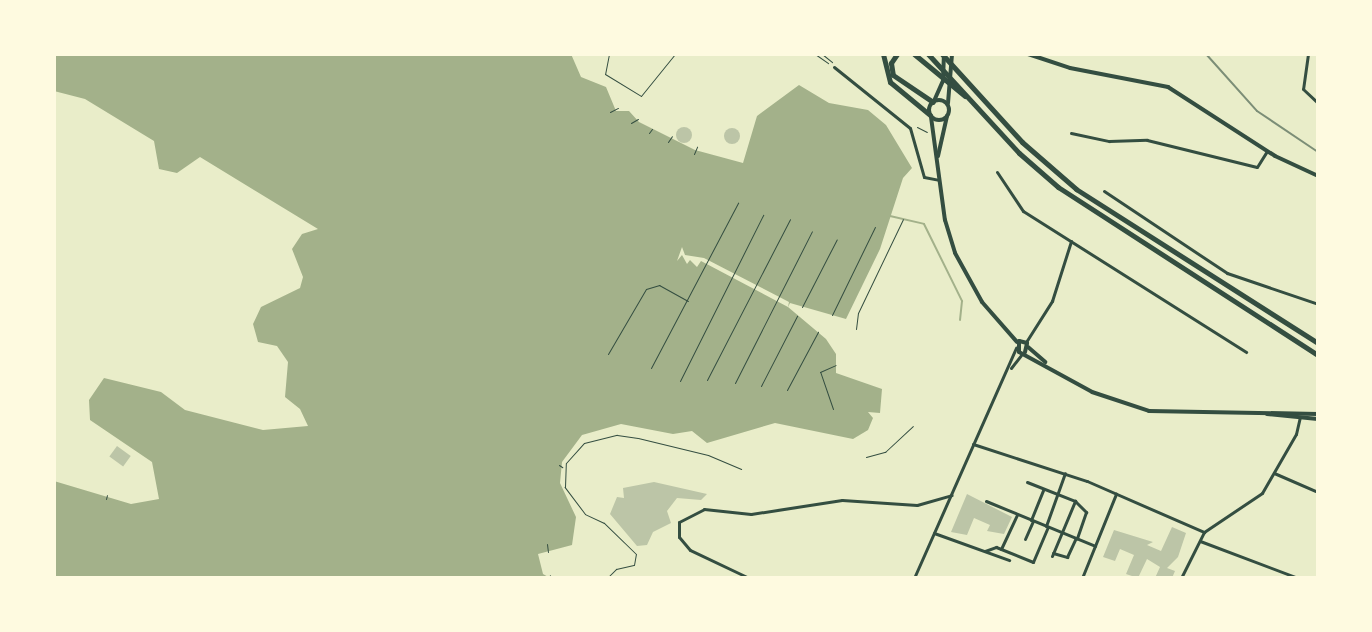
<!DOCTYPE html>
<html>
<head>
<meta charset="utf-8">
<style>
  body { margin:0 }
  #map { position:relative; width:1372px; height:632px; overflow:hidden; background:#e9edc9; font-family:Cabin,sans-serif }
  div>[style] { position:absolute }
  .water>* { inset:0; background:#a3b18a }
  .pier>* { inset:0; background:#e9edc9 }
  .stream>* { height:2px; margin:-1px; padding:0 1px; transform-origin:1px; border-radius:1px; background:#a3b18a }
  .building>* { inset:0; background:#bcc5a7; transform-origin:0 0 }
  .round { border-radius:50% }
  .path>* { height:1px; margin:-0.5px; padding:0 0.5px; transform-origin:0.5px; border-radius:0.5px; background:#344e41 }
  .minor>* { height:3px; margin:-1.5px; padding:0 1.5px; transform-origin:1.5px; border-radius:1.5px; background:#344e41 }
  .secondary>* { height:4px; margin:-2px; padding:0 2px; transform-origin:2px; border-radius:2px; background:#344e41 }
  .primary>* { height:4px; margin:-2px; padding:0 2px; transform-origin:2px; border-radius:2px; background:#344e41 }
  .primary>.ring { margin:-2px; padding:0; box-sizing:content-box; background:none; border:4px solid #344e41; border-radius:50% }
  .trunk>* { height:5px; margin:-2.5px; padding:0 2.5px; transform-origin:2.5px; border-radius:2.5px; background:#344e41 }
  .rail>* { height:2px; margin:-1px; padding:0 1px; transform-origin:1px; border-radius:1px; background:#7c8e77 }
  span { translate:-50% -50%; white-space:nowrap; text-align:center; line-height:1.15; -webkit-text-stroke:6px #fefae0; paint-order:stroke }
  .frame { position:absolute; inset:0; border:56px solid #fefae0; pointer-events:none }
</style>
</head>
<body>
<div id="map">
  <div class="water">
    <i style="clip-path:polygon(54px 54px,571px 54px,581px 77px,606px 87px,616px 111px,629px 111px,639px 122px,695px 150px,743px 163px,757px 116px,799px 85px,829px 103px,868px 110px,886px 125px,912px 168px,903px 178px,880px 249px,846px 319px,790px 303px,788px 307px,826px 339px,836px 354px,836px 373px,882px 389px,880px 413px,868px 412px,873px 418px,868px 430px,853px 439px,775px 423px,707px 443px,692px 431px,673px 434px,621px 424px,582px 435px,562px 462px,560px 483px,576px 517px,572px 545px,538px 554px,543px 574px,550px 578px,54px 578px,54px 481px,131px 504px,159px 499px,152px 462px,90px 420px,89px 400px,104px 378px,161px 392px,185px 410px,263px 430px,308px 426px,300px 409px,285px 397px,288px 362px,277px 346px,258px 342px,253px 324px,261px 307px,300px 288px,303px 277px,292px 249px,302px 234px,318px 229px,200px 157px,177px 173px,159px 169px,154px 141px,85px 99px,54px 91px)"></i>
  </div>
  <div class="pier">
    <i style="clip-path:polygon(682px 247px,685px 255px,704px 258px,789px 302px,788px 307px,701px 261px,697px 267px,690px 260px,687px 264px,682px 255px,677px 261px)"></i>
  </div>
  <div class="stream">
    <i style="left:890px;top:216px;width:35px;rotate:13deg"></i>
    <i style="left:924px;top:224px;width:86px;rotate:63.7deg"></i>
    <i style="left:962px;top:301px;width:19px;rotate:96deg"></i>
  </div>
  <div class="building">
    <i class="round" style="left:676px;top:127px;width:16px;height:16px"></i>
    <i class="round" style="left:724px;top:128px;width:16px;height:16px"></i>
    <i style="left:117px;top:446px;width:17px;height:13px;rotate:36deg"></i>
    <i style="clip-path:polygon(654px 482px,707px 494px,701px 500px,677px 498px,667px 511px,671px 523px,653px 532px,647px 545px,637px 546px,610px 514px,617px 497px,624px 498px,623px 488px)"></i>
    <i style="clip-path:polygon(967px 494px,1012px 517px,1004px 534px,987px 531px,990px 525px,974px 518px,967px 535px,951px 532px)"></i>
    <i style="clip-path:polygon(1172px 527px,1186px 533px,1178px 557px,1167px 568px,1175px 571px,1172px 578px,1155px 578px,1160px 567px,1147px 559px,1138px 578px,1126px 574px,1134px 555px,1120px 549px,1115px 561px,1103px 557px,1114px 530px,1153px 542px,1147px 545px,1161px 551px)"></i>
  </div>
  <div class="path">
    <i style="left:609px;top:54px;width:20px;rotate:101deg"></i>
    <i style="left:605px;top:74px;width:42px;rotate:31.4deg"></i>
    <i style="left:641px;top:96px;width:54px;rotate:-51deg"></i>
    <i style="left:815px;top:54px;width:16px;rotate:35deg"></i>
    <i style="left:822px;top:54px;width:13px;rotate:39deg"></i>
    <i style="left:610px;top:112px;width:9px;rotate:-27deg"></i>
    <i style="left:631px;top:123px;width:8px;rotate:-30deg"></i>
    <i style="left:917px;top:127px;width:11px;rotate:27deg"></i>
    <i style="left:649px;top:133px;width:5px;rotate:-53deg"></i>
    <i style="left:668px;top:142px;width:7px;rotate:-56deg"></i>
    <i style="left:694px;top:154px;width:8px;rotate:-67deg"></i>
    <i style="left:802px;top:307px;width:76px;rotate:-62.8deg"></i>
    <i style="left:832px;top:315px;width:98px;rotate:-64deg"></i>
    <i style="left:856px;top:329px;width:16px;rotate:-83deg"></i>
    <i style="left:858px;top:313px;width:104px;rotate:-64.4deg"></i>
    <i style="left:608px;top:354px;width:75px;rotate:-59.7deg"></i>
    <i style="left:646px;top:289px;width:14px;rotate:-17deg"></i>
    <i style="left:659px;top:285px;width:33px;rotate:29deg"></i>
    <i style="left:651px;top:368px;width:187px;rotate:-62.2deg"></i>
    <i style="left:707px;top:380px;width:181px;rotate:-62.7deg"></i>
    <i style="left:680px;top:381px;width:186px;rotate:-63.4deg"></i>
    <i style="left:735px;top:383px;width:170px;rotate:-63.1deg"></i>
    <i style="left:761px;top:386px;width:79px;rotate:-62.8deg"></i>
    <i style="left:787px;top:390px;width:66px;rotate:-61.9deg"></i>
    <i style="left:833px;top:409px;width:39px;rotate:-109deg"></i>
    <i style="left:820px;top:372px;width:17px;rotate:-24deg"></i>
    <i style="left:866px;top:457px;width:20px;rotate:-15deg"></i>
    <i style="left:885px;top:452px;width:38px;rotate:-43deg"></i>
    <i style="left:559px;top:465px;width:4px;rotate:34deg"></i>
    <i style="left:106px;top:499px;width:4px;rotate:-76deg"></i>
    <i style="left:547px;top:544px;width:8px;rotate:83deg"></i>
    <i style="left:534px;top:576px;width:4px;rotate:34deg"></i>
    <i style="left:549px;top:578px;width:3px;rotate:-72deg"></i>
    <i style="left:607px;top:578px;width:13px;rotate:-45deg"></i>
    <i style="left:616px;top:569px;width:18px;rotate:-13deg"></i>
    <i style="left:634px;top:565px;width:11px;rotate:-80deg"></i>
    <i style="left:636px;top:554px;width:45px;rotate:-135.9deg"></i>
    <i style="left:604px;top:523px;width:21px;rotate:-155deg"></i>
    <i style="left:585px;top:514px;width:34px;rotate:-127deg"></i>
    <i style="left:565px;top:487px;width:24px;rotate:-88deg"></i>
    <i style="left:566px;top:463px;width:27px;rotate:-48deg"></i>
    <i style="left:584px;top:443px;width:34px;rotate:-14deg"></i>
    <i style="left:617px;top:435px;width:21px;rotate:8deg"></i>
    <i style="left:638px;top:438px;width:72px;rotate:13.7deg"></i>
    <i style="left:708px;top:455px;width:36px;rotate:23deg"></i>
  </div>
  <div class="minor">
    <i style="left:1308px;top:54px;width:35px;rotate:98deg"></i>
    <i style="left:1303px;top:89px;width:21px;rotate:43deg"></i>
    <i style="left:834px;top:67px;width:97px;rotate:38.8deg"></i>
    <i style="left:910px;top:128px;width:51px;rotate:74.1deg"></i>
    <i style="left:924px;top:177px;width:15px;rotate:11deg"></i>
    <i style="left:1071px;top:133px;width:39px;rotate:12deg"></i>
    <i style="left:1109px;top:141px;width:38px;rotate:-2deg"></i>
    <i style="left:1147px;top:140px;width:113px;rotate:13.8deg"></i>
    <i style="left:1257px;top:167px;width:19px;rotate:-58deg"></i>
    <i style="left:997px;top:172px;width:47px;rotate:56.3deg"></i>
    <i style="left:1023px;top:211px;width:264px;rotate:32.3deg"></i>
    <i style="left:1104px;top:191px;width:148px;rotate:33.7deg"></i>
    <i style="left:1227px;top:273px;width:96px;rotate:18.8deg"></i>
    <i style="left:1026px;top:342px;width:49px;rotate:-57.6deg"></i>
    <i style="left:1052px;top:301px;width:63px;rotate:-72.4deg"></i>
    <i style="left:1011px;top:368px;width:16px;rotate:-52deg"></i>
    <i style="left:973px;top:444px;width:120px;rotate:18deg"></i>
    <i style="left:1087px;top:481px;width:128px;rotate:23.6deg"></i>
    <i style="left:1274px;top:473px;width:48px;rotate:23.4deg"></i>
    <i style="left:1027px;top:482px;width:52px;rotate:21.6deg"></i>
    <i style="left:1075px;top:501px;width:16px;rotate:45deg"></i>
    <i style="left:1086px;top:512px;width:28px;rotate:109deg"></i>
    <i style="left:986px;top:501px;width:118px;rotate:22.4deg"></i>
    <i style="left:1031px;top:520px;width:32px;rotate:-68deg"></i>
    <i style="left:1046px;top:526px;width:56px;rotate:-70.3deg"></i>
    <i style="left:934px;top:533px;width:80px;rotate:19.8deg"></i>
    <i style="left:1025px;top:539px;width:20px;rotate:-66deg"></i>
    <i style="left:1200px;top:541px;width:105px;rotate:20.7deg"></i>
    <i style="left:1001px;top:549px;width:38px;rotate:-65deg"></i>
    <i style="left:985px;top:551px;width:12px;rotate:-20deg"></i>
    <i style="left:996px;top:547px;width:40px;rotate:22deg"></i>
    <i style="left:1033px;top:562px;width:38px;rotate:-67deg"></i>
    <i style="left:1053px;top:553px;width:15px;rotate:16deg"></i>
    <i style="left:1067px;top:557px;width:21px;rotate:-65deg"></i>
    <i style="left:1052px;top:556px;width:60px;rotate:-67.3deg"></i>
    <i style="left:749px;top:578px;width:65px;rotate:-154.6deg"></i>
    <i style="left:690px;top:550px;width:17px;rotate:-130deg"></i>
    <i style="left:679px;top:537px;width:15px;rotate:-90deg"></i>
    <i style="left:679px;top:522px;width:28px;rotate:-27deg"></i>
    <i style="left:704px;top:509px;width:47px;rotate:6.1deg"></i>
    <i style="left:751px;top:514px;width:92px;rotate:-8.7deg"></i>
    <i style="left:842px;top:500px;width:75px;rotate:3.8deg"></i>
    <i style="left:917px;top:505px;width:36px;rotate:-16deg"></i>
    <i style="left:914px;top:578px;width:252px;rotate:-66.1deg"></i>
    <i style="left:1082px;top:578px;width:91px;rotate:-68deg"></i>
    <i style="left:1181px;top:578px;width:51px;rotate:-63.4deg"></i>
    <i style="left:1204px;top:532px;width:70px;rotate:-33.9deg"></i>
    <i style="left:1262px;top:493px;width:68px;rotate:-60deg"></i>
    <i style="left:1296px;top:434px;width:17px;rotate:-77deg"></i>
  </div>
  <div class="secondary">
    <i style="left:1028px;top:54px;width:44px;rotate:18.4deg"></i>
    <i style="left:1070px;top:68px;width:100px;rotate:11deg"></i>
    <i style="left:1168px;top:87px;width:127px;rotate:32.8deg"></i>
    <i style="left:1275px;top:156px;width:47px;rotate:24.9deg"></i>
    <i style="left:931px;top:117px;width:104px;rotate:82.3deg"></i>
    <i style="left:945px;top:220px;width:34px;rotate:73deg"></i>
    <i style="left:955px;top:253px;width:56px;rotate:61.1deg"></i>
    <i style="left:982px;top:302px;width:53px;rotate:48.8deg"></i>
    <i style="left:938px;top:156px;width:41px;rotate:-77.3deg"></i>
    <i style="left:1028px;top:347px;width:23px;rotate:41deg"></i>
    <i style="left:1025px;top:352px;width:9px;rotate:-77deg"></i>
    <i style="left:1027px;top:343px;width:8px;rotate:-166deg"></i>
    <i style="left:1019px;top:341px;width:11px;rotate:90deg"></i>
    <i style="left:1019px;top:352px;width:83px;rotate:28.7deg"></i>
    <i style="left:1092px;top:392px;width:60px;rotate:18.4deg"></i>
    <i style="left:1149px;top:411px;width:169px;rotate:1deg"></i>
    <i style="left:1267px;top:414px;width:51px;rotate:5.6deg"></i>
  </div>
  <div class="primary">
    <i class="ring" style="left:929px;top:100px;width:16px;height:16px"></i>
    <i style="left:934px;top:101px;width:22px;rotate:-66deg"></i>
    <i style="left:943px;top:81px;width:25px;rotate:-88deg"></i>
    <i style="left:948px;top:103px;width:49px;rotate:-85.3deg"></i>
  </div>
  <div class="trunk">
    <i style="left:883px;top:54px;width:29px;rotate:76deg"></i>
    <i style="left:890px;top:82px;width:52px;rotate:39.5deg"></i>
    <i style="left:897px;top:54px;width:11px;rotate:124deg"></i>
    <i style="left:891px;top:63px;width:12px;rotate:81deg"></i>
    <i style="left:893px;top:75px;width:48px;rotate:34deg"></i>
    <i style="left:914px;top:54px;width:66px;rotate:39.5deg"></i>
    <i style="left:928px;top:54px;width:134px;rotate:47.4deg"></i>
    <i style="left:1019px;top:153px;width:52px;rotate:41.1deg"></i>
    <i style="left:1058px;top:187px;width:310px;rotate:32.9deg"></i>
    <i style="left:942px;top:54px;width:119px;rotate:47.7deg"></i>
    <i style="left:1022px;top:142px;width:72px;rotate:41deg"></i>
    <i style="left:1076px;top:189px;width:287px;rotate:32.5deg"></i>
  </div>
  <div class="rail">
    <i style="left:1206px;top:54px;width:76px;rotate:48.2deg"></i>
    <i style="left:1257px;top:111px;width:73px;rotate:33.9deg"></i>
  </div>
  <div class="frame"></div>
</div>
</body>
</html>
